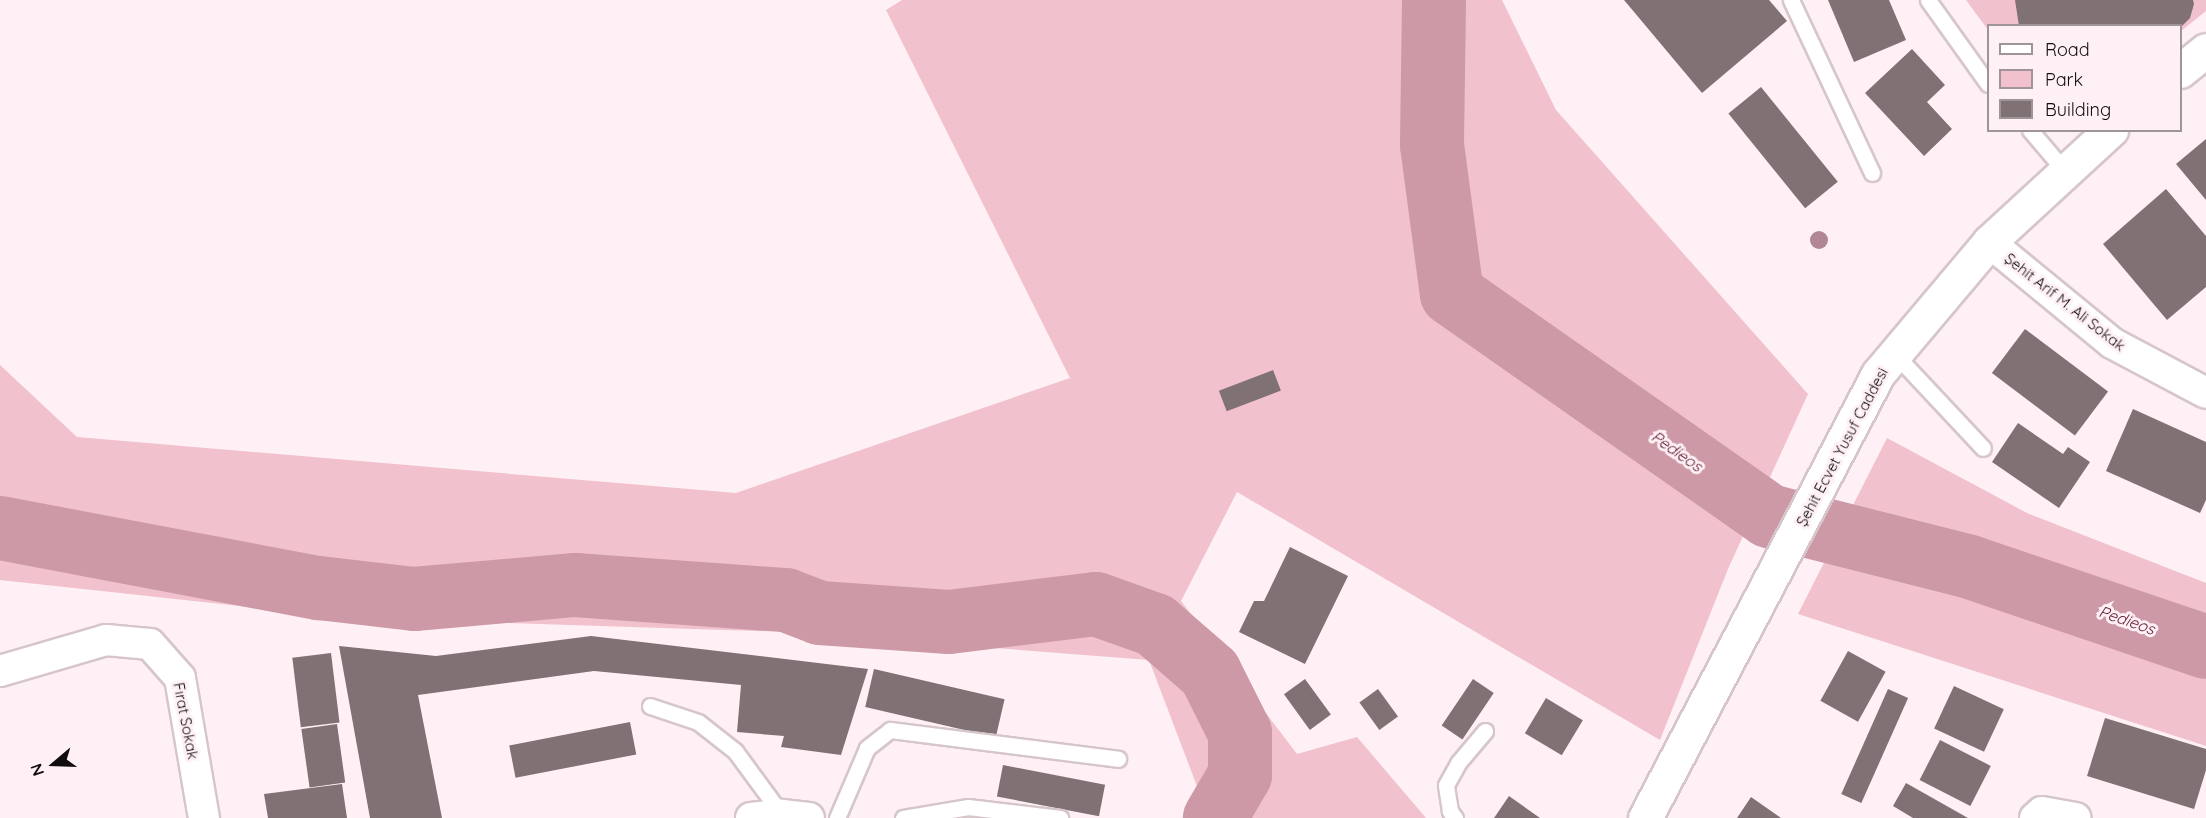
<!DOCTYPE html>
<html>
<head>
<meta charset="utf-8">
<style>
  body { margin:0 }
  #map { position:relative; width:2206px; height:818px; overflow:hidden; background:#fef0f4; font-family:Quicksand,sans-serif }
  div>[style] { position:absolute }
  .green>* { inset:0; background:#f1c1ce }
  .river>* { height:64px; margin:-32px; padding:0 32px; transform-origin:32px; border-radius:32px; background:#cd99a7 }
  .building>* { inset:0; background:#7f7174; transform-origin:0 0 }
  .roads { filter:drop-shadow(2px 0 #d6c6ca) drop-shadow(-2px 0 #d6c6ca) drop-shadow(0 2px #d6c6ca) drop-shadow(0 -2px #d6c6ca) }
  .service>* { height:15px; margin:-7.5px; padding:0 7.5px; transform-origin:7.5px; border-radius:7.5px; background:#fff }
  .minor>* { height:30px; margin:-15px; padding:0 15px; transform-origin:15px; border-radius:15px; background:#fff }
  .secondary>* { height:33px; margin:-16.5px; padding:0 16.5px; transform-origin:16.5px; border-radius:16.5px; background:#fff }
  .trees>* { width:18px; height:18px; margin:-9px; border-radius:50%; background:#b18795 }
  span { translate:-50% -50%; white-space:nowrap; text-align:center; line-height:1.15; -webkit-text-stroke:6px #fef0f4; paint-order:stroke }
  .street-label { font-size:15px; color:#110c0d }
  .water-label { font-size:16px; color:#64243b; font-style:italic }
  .legend { position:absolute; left:1987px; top:24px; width:195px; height:108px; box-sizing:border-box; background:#fef0f4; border:2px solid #9f9598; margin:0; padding:8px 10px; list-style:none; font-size:18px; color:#110c0d }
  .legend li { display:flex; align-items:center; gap:12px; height:30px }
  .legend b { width:30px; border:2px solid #9f9598 }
  .north { position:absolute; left:24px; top:734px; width:60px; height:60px; -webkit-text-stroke:4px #fef0f4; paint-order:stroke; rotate:251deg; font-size:16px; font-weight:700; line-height:24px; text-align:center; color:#110c0d }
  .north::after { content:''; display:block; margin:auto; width:21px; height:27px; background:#110c0d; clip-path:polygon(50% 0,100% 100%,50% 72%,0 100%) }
</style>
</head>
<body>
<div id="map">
  <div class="green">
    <i style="clip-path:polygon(902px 0,1502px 0,1556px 110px,1808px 394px,1728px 569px,1660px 740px,1237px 492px,1181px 601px,1297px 754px,1357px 737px,1426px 818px,1189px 818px,1203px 802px,1149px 660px,790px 632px,349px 618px,0 580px,0 365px,77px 437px,736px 493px,1070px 378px,886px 10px)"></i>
    <i style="clip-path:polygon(1966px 0,2206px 0,2206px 11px,2181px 31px,2180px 26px,1988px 26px,1988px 30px)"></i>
    <i style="clip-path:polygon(1887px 438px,2027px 513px,2206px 583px,2206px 746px,1798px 614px)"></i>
  </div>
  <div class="river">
    <i style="left:1434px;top:0;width:145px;rotate:90.8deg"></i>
    <i style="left:1432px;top:145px;width:150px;rotate:82.4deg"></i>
    <i style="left:1452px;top:294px;width:387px;rotate:35deg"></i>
    <i style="left:1769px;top:516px;width:207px;rotate:14.2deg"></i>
    <i style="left:1970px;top:567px;width:249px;rotate:18.7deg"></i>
    <i style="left:0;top:528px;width:325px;rotate:10.7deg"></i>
    <i style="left:319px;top:588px;width:96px;rotate:6.6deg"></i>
    <i style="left:414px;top:599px;width:162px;rotate:-5deg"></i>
    <i style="left:575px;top:585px;width:212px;rotate:4.1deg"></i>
    <i style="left:786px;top:600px;width:36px;rotate:21deg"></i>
    <i style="left:820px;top:613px;width:129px;rotate:4deg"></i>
    <i style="left:949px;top:622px;width:148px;rotate:-7deg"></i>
    <i style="left:1096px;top:604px;width:63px;rotate:19.6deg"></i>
    <i style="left:1155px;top:625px;width:73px;rotate:41.1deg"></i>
    <i style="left:1210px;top:673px;width:67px;rotate:63.4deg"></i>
    <i style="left:1240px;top:733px;width:42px;rotate:90deg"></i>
    <i style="left:1240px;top:775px;width:50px;rotate:120.2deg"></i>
  </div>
  <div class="building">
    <i style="clip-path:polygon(1624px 0,1769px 0,1787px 21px,1702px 93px)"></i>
    <i style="clip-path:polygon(1828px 0,1889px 0,1906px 40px,1854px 62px)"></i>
    <i style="clip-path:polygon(2015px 0,2193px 0,2194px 4px,2190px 18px,2182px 26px,2019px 26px)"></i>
    <i style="clip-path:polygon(1912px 49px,1945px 85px,1927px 102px,1952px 129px,1924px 156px,1865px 93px)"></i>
    <i style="left:1761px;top:87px;width:122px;height:42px;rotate:51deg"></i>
    <i style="clip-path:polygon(2206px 139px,2206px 200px,2176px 164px)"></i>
    <i style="clip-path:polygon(2166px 189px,2206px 236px,2206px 287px,2167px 320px,2103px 244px)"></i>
    <i style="left:2025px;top:329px;width:104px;height:55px;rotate:37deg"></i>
    <i style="left:1273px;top:370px;width:22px;height:58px;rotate:69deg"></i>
    <i style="clip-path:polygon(2133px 409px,2206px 442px,2206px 500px,2200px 513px,2106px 471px)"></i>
    <i style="clip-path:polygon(2018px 423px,2063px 454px,2068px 447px,2090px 462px,2059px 508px,1992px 462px)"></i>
    <i style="clip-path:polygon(1290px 547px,1348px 576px,1305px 664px,1239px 632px,1254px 601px,1264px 601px)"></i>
    <i style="clip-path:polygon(591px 636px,868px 669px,841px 755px,781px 747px,784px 736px,737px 732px,741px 685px,594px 671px,418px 695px,442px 818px,370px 818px,339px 646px,436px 656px)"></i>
    <i style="left:1848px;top:651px;width:43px;height:57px;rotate:29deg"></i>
    <i style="left:331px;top:653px;width:70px;height:39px;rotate:83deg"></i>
    <i style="left:874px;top:669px;width:134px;height:39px;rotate:13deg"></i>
    <i style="left:1305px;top:679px;width:44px;height:26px;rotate:54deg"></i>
    <i style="left:1473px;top:679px;width:25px;height:56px;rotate:34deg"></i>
    <i style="left:1954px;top:686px;width:55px;height:47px;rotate:25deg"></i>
    <i style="left:1378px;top:689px;width:34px;height:23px;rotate:54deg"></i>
    <i style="left:1888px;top:689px;width:22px;height:115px;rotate:24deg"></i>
    <i style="left:1546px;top:698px;width:43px;height:41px;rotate:31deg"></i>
    <i style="clip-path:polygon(2105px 718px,2206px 749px,2206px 770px,2194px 809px,2087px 776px)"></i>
    <i style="left:630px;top:722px;width:33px;height:123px;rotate:79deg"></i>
    <i style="left:337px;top:724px;width:59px;height:36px;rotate:82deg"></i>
    <i style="left:1940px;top:740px;width:57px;height:45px;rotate:27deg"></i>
    <i style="left:1003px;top:765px;width:104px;height:32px;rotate:11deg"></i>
    <i style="clip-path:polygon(1906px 783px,1968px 818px,1913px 818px,1893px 806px)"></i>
    <i style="clip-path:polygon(342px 784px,347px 818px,268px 818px,264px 794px)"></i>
    <i style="clip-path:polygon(1509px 796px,1540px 818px,1494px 818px)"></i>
    <i style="clip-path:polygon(1751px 797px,1781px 818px,1737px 818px)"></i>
  </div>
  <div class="roads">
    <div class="service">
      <i style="left:1791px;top:0;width:191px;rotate:64.9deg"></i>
      <i style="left:1928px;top:0;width:103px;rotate:54.5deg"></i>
      <i style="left:2030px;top:130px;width:52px;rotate:49.6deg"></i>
      <i style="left:1894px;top:353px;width:130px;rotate:46.9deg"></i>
      <i style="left:650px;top:706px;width:51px;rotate:18.4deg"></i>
      <i style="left:698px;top:722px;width:47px;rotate:38.1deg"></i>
      <i style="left:735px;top:751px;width:79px;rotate:53.7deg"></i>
      <i style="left:837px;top:818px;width:76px;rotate:-66.8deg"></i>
      <i style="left:867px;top:748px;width:29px;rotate:-38deg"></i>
      <i style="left:890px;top:730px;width:230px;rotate:7.2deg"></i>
      <i style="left:903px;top:818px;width:66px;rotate:-9.6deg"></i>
      <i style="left:968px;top:807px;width:93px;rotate:6.8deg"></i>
      <i style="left:1455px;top:818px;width:9px;rotate:-126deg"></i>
      <i style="left:1450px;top:811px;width:26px;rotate:-99deg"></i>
      <i style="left:1446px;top:785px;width:25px;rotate:-61deg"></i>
      <i style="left:1458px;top:763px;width:42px;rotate:-49.8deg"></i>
    </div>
    <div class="minor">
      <i style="left:1989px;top:242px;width:159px;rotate:39.4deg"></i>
      <i style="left:2112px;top:343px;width:106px;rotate:28deg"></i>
      <i style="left:0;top:671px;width:110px;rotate:-16.3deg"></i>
      <i style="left:106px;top:640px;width:44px;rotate:5.2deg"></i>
      <i style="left:150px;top:644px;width:45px;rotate:48.6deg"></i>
      <i style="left:180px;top:678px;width:142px;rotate:80.3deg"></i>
      <i style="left:751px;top:818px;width:31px;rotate:-6deg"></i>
      <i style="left:782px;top:815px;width:27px;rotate:6deg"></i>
      <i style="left:2035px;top:818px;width:9px;rotate:-41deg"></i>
      <i style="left:2042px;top:812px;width:34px;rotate:10deg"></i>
    </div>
    <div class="secondary">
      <i style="left:2180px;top:71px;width:33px;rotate:-39deg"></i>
      <i style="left:1645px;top:818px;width:501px;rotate:-62.31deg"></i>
      <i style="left:1878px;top:374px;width:172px;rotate:-49.9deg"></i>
      <i style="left:1989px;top:242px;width:166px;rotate:-42.6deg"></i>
    </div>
  </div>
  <div class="trees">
    <i style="left:1819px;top:240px"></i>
  </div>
  <div class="street-label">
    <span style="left:2065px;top:302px;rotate:38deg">Şehit Arif M. Ali Sokak</span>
    <span style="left:1842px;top:447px;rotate:-62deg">Şehit Ecvet Yusuf Caddesi</span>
    <span style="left:186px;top:721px;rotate:79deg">Fırat Sokak</span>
  </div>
  <div class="water-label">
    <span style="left:1677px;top:451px;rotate:35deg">Pedieos</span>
    <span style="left:2127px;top:620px;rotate:19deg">Pedieos</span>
  </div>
  <ul class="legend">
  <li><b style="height:8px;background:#fff"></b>Road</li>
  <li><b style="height:16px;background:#f1c1ce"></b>Park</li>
  <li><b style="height:16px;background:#7f7174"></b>Building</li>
  </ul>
  <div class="north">N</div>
</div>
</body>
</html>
